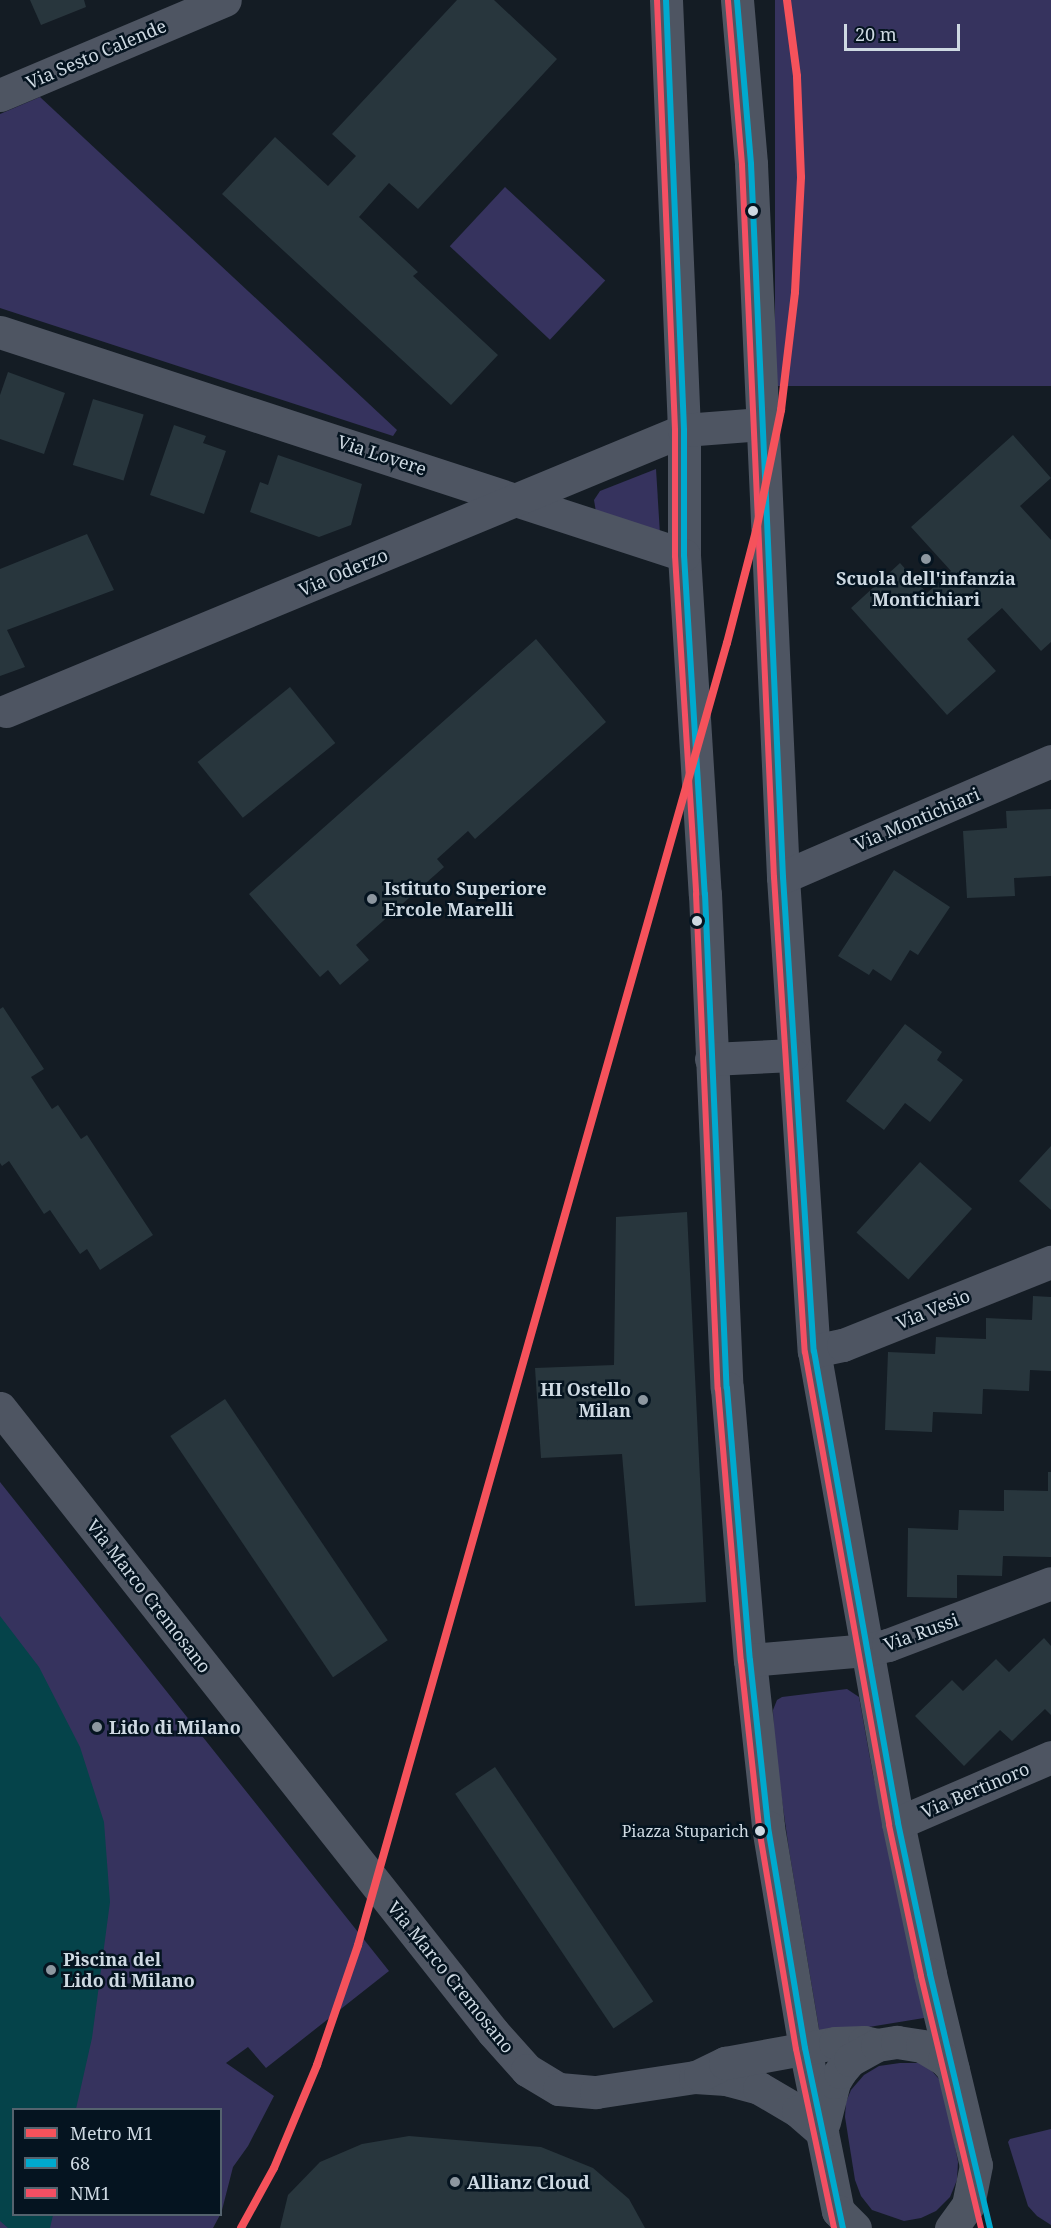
<!DOCTYPE html>
<html>
<head>
<meta charset="utf-8">
<style>
  body { margin:0 }
  #map { position:relative; width:1051px; height:2228px; overflow:hidden; background:#141c24; font-family:"Noto Serif",serif }
  div>[style] { position:absolute }
  .green>* { inset:0; background:#36335e; transform-origin:0 0 }
  .water>* { inset:0; background:#05434a }
  .building>* { inset:0; background:#28363d; transform-origin:0 0 }
  .minor>* { height:33px; margin:-16.5px; padding:0 16.5px; transform-origin:16.5px; border-radius:16.5px; background:#4e5562 }
  .bus-1>* { height:6px; margin:-3px; padding:0 3px; transform-origin:3px; border-radius:3px; background:#00a9ce }
  .bus-2>* { height:6px; margin:-3px; padding:0 3px; transform-origin:3px; border-radius:3px; background:#f44f63 }
  .metro-1>* { height:8px; margin:-4px; padding:0 4px; transform-origin:4px; border-radius:4px; background:#f5525b }
  .dots>* { width:16px; height:16px; translate:-50% -50%; box-sizing:border-box; border:3px solid #051420; border-radius:50% }
  span { translate:-50% -50%; white-space:nowrap; text-align:center; line-height:1.15; -webkit-text-stroke:5px #051420; paint-order:stroke }
  .bus-label { font-size:16px; color:#ced9e2 }
  .right { translate:-100% -50%; text-align:right }
  .street-label { font-size:18px; color:#ced9e2 }
  .poi-label { font-size:18px; color:#ced9e2; font-weight:700 }
  .left { translate:0 -50%; text-align:left }
  .legend { position:absolute; left:12px; top:2108px; width:210px; height:108px; box-sizing:border-box; background:#051420; border:2px solid #55636e; margin:0; padding:8px 10px; list-style:none; font-size:18px; color:#ced9e2 }
  .legend li { display:flex; align-items:center; gap:12px; height:30px }
  .legend b { width:30px; border:2px solid #55636e }
  .scale { position:absolute; left:844px; top:24px; width:116px; height:27px; box-sizing:border-box; border:3px solid #ced9e2; border-top:0; padding-left:8px; font-size:18px; line-height:21px; white-space:nowrap; color:#ced9e2; -webkit-text-stroke:4px #051420; paint-order:stroke }
</style>
</head>
<body>
<div id="map">
  <div class="green">
    <i style="left:775px;top:0;width:276px;height:386px"></i>
    <i style="clip-path:polygon(40px 97px,397px 430px,393px 436px,0 308px,0 114px)"></i>
    <i style="left:505px;top:187px;width:137px;height:81px;rotate:43deg"></i>
    <i style="clip-path:polygon(656px 469px,660px 534px,596px 512px,594px 500px,600px 491px)"></i>
    <i style="clip-path:polygon(0 1482px,389px 1971px,266px 2068px,248px 2047px,226px 2063px,274px 2096px,248px 2146px,233px 2167px,221px 2214px,220px 2110px,14px 2110px,14px 2214px,220px 2215px,213px 2228px,0 2228px)"></i>
    <i style="clip-path:polygon(847px 1689px,859px 1697px,873px 1775px,930px 2017px,820px 2035px,789px 1850px,774px 1744px,773px 1710px,777px 1700px,782px 1697px)"></i>
    <i style="clip-path:polygon(900px 2063px,920px 2063px,931px 2070px,939px 2079px,946px 2098px,958px 2162px,957px 2180px,950px 2197px,936px 2211px,921px 2218px,904px 2221px,872px 2210px,861px 2196px,855px 2180px,845px 2117px,846px 2102px,851px 2090px,864px 2075px,879px 2066px)"></i>
    <i style="clip-path:polygon(1051px 2129px,1051px 2225px,1037px 2216px,1028px 2206px,1008px 2142px,1010px 2139px)"></i>
  </div>
  <div class="water">
    <i style="clip-path:polygon(0 1616px,39px 1667px,80px 1747px,104px 1822px,110px 1902px,92px 2038px,76px 2109px,14px 2110px,14px 2214px,53px 2215px,50px 2228px,8px 2228px,0 2221px)"></i>
  </div>
  <div class="building">
    <i style="clip-path:polygon(30px 0,84px 0,86px 7px,41px 25px)"></i>
    <i style="clip-path:polygon(457px 0,494px 0,557px 59px,418px 209px,389px 183px,359px 217px,418px 272px,413px 276px,498px 355px,451px 405px,222px 194px,275px 137px,328px 186px,356px 156px,332px 134px)"></i>
    <i style="clip-path:polygon(8px 372px,65px 393px,44px 454px,0 439px,0 395px)"></i>
    <i style="left:93px;top:399px;width:53px;height:69px;rotate:17deg"></i>
    <i style="clip-path:polygon(174px 425px,206px 436px,203px 443px,226px 451px,204px 514px,150px 495px)"></i>
    <i style="clip-path:polygon(1013px 435px,1051px 478px,1020px 506px,1051px 540px,1051px 642px,1041px 651px,1002px 608px,967px 639px,996px 671px,947px 715px,851px 608px,900px 563px,927px 593px,951px 571px,911px 527px)"></i>
    <i style="clip-path:polygon(278px 455px,362px 484px,351px 525px,319px 537px,250px 512px,260px 482px,268px 485px)"></i>
    <i style="clip-path:polygon(87px 534px,114px 590px,7px 630px,25px 667px,0 676px,0 569px)"></i>
    <i style="clip-path:polygon(536px 639px,606px 722px,475px 839px,468px 831px,437px 859px,444px 867px,356px 945px,369px 960px,340px 985px,328px 970px,320px 977px,249px 894px)"></i>
    <i style="left:290px;top:687px;width:72px;height:119px;rotate:51deg"></i>
    <i style="clip-path:polygon(1051px 809px,1051px 876px,1014px 878px,1015px 896px,967px 898px,963px 831px,1007px 828px,1006px 811px)"></i>
    <i style="clip-path:polygon(894px 870px,950px 907px,918px 955px,910px 950px,891px 981px,873px 969px,869px 975px,838px 956px)"></i>
    <i style="clip-path:polygon(3px 1007px,44px 1069px,31px 1077px,52px 1109px,58px 1105px,81px 1139px,87px 1135px,153px 1235px,100px 1270px,87px 1249px,80px 1254px,50px 1210px,44px 1214px,9px 1161px,2px 1166px,0 1163px,0 1009px)"></i>
    <i style="clip-path:polygon(905px 1024px,942px 1052px,937px 1060px,963px 1080px,930px 1122px,905px 1103px,884px 1130px,846px 1101px)"></i>
    <i style="clip-path:polygon(1051px 1146px,1051px 1210px,1019px 1181px)"></i>
    <i style="left:920px;top:1162px;width:70px;height:95px;rotate:42deg"></i>
    <i style="clip-path:polygon(687px 1212px,706px 1602px,635px 1606px,622px 1454px,541px 1458px,535px 1368px,614px 1365px,616px 1217px)"></i>
    <i style="clip-path:polygon(1033px 1296px,1051px 1297px,1051px 1371px,1030px 1370px,1029px 1391px,983px 1389px,982px 1414px,933px 1412px,932px 1432px,885px 1430px,888px 1352px,935px 1354px,936px 1337px,986px 1339px,986px 1318px,1032px 1320px)"></i>
    <i style="left:225px;top:1399px;width:291px;height:66px;rotate:56deg"></i>
    <i style="clip-path:polygon(1048px 1472px,1051px 1472px,1051px 1557px,1003px 1556px,1002px 1576px,957px 1575px,957px 1598px,907px 1597px,908px 1528px,958px 1530px,959px 1510px,1004px 1511px,1004px 1490px,1048px 1491px)"></i>
    <i style="clip-path:polygon(1044px 1638px,1051px 1646px,1051px 1715px,1045px 1709px,1012px 1741px,1000px 1730px,964px 1766px,915px 1716px,952px 1680px,963px 1691px,996px 1659px,1009px 1672px)"></i>
    <i style="left:495px;top:1767px;width:283px;height:48px;rotate:56deg"></i>
    <i style="clip-path:polygon(409px 2136px,541px 2147px,593px 2168px,629px 2199px,645px 2228px,280px 2228px,288px 2195px,320px 2162px,362px 2144px)"></i>
  </div>
  <div class="minor">
    <i style="left:666px;top:0;width:430px;rotate:87.6deg"></i>
    <i style="left:684px;top:430px;width:125px;rotate:90deg"></i>
    <i style="left:684px;top:555px;width:340px;rotate:86.5deg"></i>
    <i style="left:705px;top:894px;width:494px;rotate:87.5deg"></i>
    <i style="left:727px;top:1388px;width:273px;rotate:85.2deg"></i>
    <i style="left:750px;top:1660px;width:168px;rotate:83.8deg"></i>
    <i style="left:768px;top:1827px;width:224px;rotate:80.5deg"></i>
    <i style="left:805px;top:2048px;width:166px;rotate:78.6deg"></i>
    <i style="left:838px;top:2211px;width:24px;rotate:45deg"></i>
    <i style="left:737px;top:0;width:165px;rotate:85.1deg"></i>
    <i style="left:751px;top:164px;width:714px;rotate:87.43deg"></i>
    <i style="left:783px;top:877px;width:475px;rotate:86.3deg"></i>
    <i style="left:814px;top:1351px;width:479px;rotate:79.9deg"></i>
    <i style="left:898px;top:1823px;width:154px;rotate:78deg"></i>
    <i style="left:930px;top:1974px;width:196px;rotate:76.5deg"></i>
    <i style="left:976px;top:2165px;width:41px;rotate:101.3deg"></i>
    <i style="left:968px;top:2205px;width:29px;rotate:126deg"></i>
    <i style="left:0;top:95px;width:244px;rotate:-22.9deg"></i>
    <i style="left:0;top:332px;width:719px;rotate:18.06deg"></i>
    <i style="left:6px;top:711px;width:734px;rotate:-22.51deg"></i>
    <i style="left:684px;top:430px;width:78px;rotate:-4.4deg"></i>
    <i style="left:783px;top:877px;width:292px;rotate:-23.4deg"></i>
    <i style="left:711px;top:1059px;width:82px;rotate:-2.8deg"></i>
    <i style="left:814px;top:1351px;width:30px;rotate:-12deg"></i>
    <i style="left:843px;top:1345px;width:224px;rotate:-21.8deg"></i>
    <i style="left:0;top:1408px;width:795px;rotate:51.69deg"></i>
    <i style="left:493px;top:2032px;width:51px;rotate:48.2deg"></i>
    <i style="left:527px;top:2070px;width:37px;rotate:31deg"></i>
    <i style="left:559px;top:2089px;width:37px;rotate:5deg"></i>
    <i style="left:596px;top:2092px;width:100px;rotate:-8.6deg"></i>
    <i style="left:695px;top:2077px;width:31px;rotate:4deg"></i>
    <i style="left:726px;top:2079px;width:34px;rotate:15deg"></i>
    <i style="left:759px;top:2088px;width:45px;rotate:30.5deg"></i>
    <i style="left:798px;top:2111px;width:32px;rotate:41deg"></i>
    <i style="left:750px;top:1660px;width:116px;rotate:-4.9deg"></i>
    <i style="left:866px;top:1650px;width:23px;rotate:-13deg"></i>
    <i style="left:888px;top:1645px;width:174px;rotate:-20.8deg"></i>
    <i style="left:898px;top:1823px;width:167px;rotate:-23.3deg"></i>
    <i style="left:700px;top:2075px;width:28px;rotate:-26deg"></i>
    <i style="left:725px;top:2063px;width:112px;rotate:-10.3deg"></i>
    <i style="left:835px;top:2043px;width:29px;rotate:-2deg"></i>
    <i style="left:864px;top:2042px;width:13px;rotate:13deg"></i>
    <i style="left:824px;top:2122px;width:41px;rotate:-76deg"></i>
    <i style="left:834px;top:2082px;width:12px;rotate:-59deg"></i>
    <i style="left:840px;top:2072px;width:16px;rotate:-50deg"></i>
    <i style="left:850px;top:2060px;width:31px;rotate:-29deg"></i>
    <i style="left:877px;top:2045px;width:20px;rotate:-9deg"></i>
    <i style="left:897px;top:2042px;width:25px;rotate:9deg"></i>
    <i style="left:922px;top:2046px;width:26px;rotate:31deg"></i>
    <i style="left:944px;top:2059px;width:13px;rotate:48deg"></i>
  </div>
  <div class="bus-1">
    <i style="left:666px;top:0;width:430px;rotate:87.6deg"></i>
    <i style="left:684px;top:430px;width:125px;rotate:90deg"></i>
    <i style="left:684px;top:555px;width:340px;rotate:86.5deg"></i>
    <i style="left:705px;top:894px;width:494px;rotate:87.5deg"></i>
    <i style="left:727px;top:1388px;width:273px;rotate:85.2deg"></i>
    <i style="left:750px;top:1660px;width:168px;rotate:83.8deg"></i>
    <i style="left:768px;top:1827px;width:224px;rotate:80.5deg"></i>
    <i style="left:805px;top:2048px;width:184px;rotate:78.1deg"></i>
    <i style="left:737px;top:0;width:165px;rotate:85.1deg"></i>
    <i style="left:751px;top:164px;width:714px;rotate:87.43deg"></i>
    <i style="left:783px;top:877px;width:475px;rotate:86.3deg"></i>
    <i style="left:814px;top:1351px;width:479px;rotate:79.9deg"></i>
    <i style="left:898px;top:1823px;width:154px;rotate:78deg"></i>
    <i style="left:930px;top:1974px;width:261px;rotate:76.7deg"></i>
  </div>
  <div class="bus-2">
    <i style="left:657px;top:0;width:430px;rotate:87.6deg"></i>
    <i style="left:675px;top:430px;width:126px;rotate:90deg"></i>
    <i style="left:675px;top:556px;width:339px;rotate:86.4deg"></i>
    <i style="left:696px;top:894px;width:495px;rotate:87.5deg"></i>
    <i style="left:718px;top:1389px;width:273px;rotate:85.2deg"></i>
    <i style="left:741px;top:1661px;width:168px;rotate:83.8deg"></i>
    <i style="left:759px;top:1828px;width:224px;rotate:80.5deg"></i>
    <i style="left:796px;top:2049px;width:183px;rotate:78deg"></i>
    <i style="left:728px;top:1px;width:165px;rotate:85.1deg"></i>
    <i style="left:742px;top:165px;width:713px;rotate:87.43deg"></i>
    <i style="left:774px;top:877px;width:476px;rotate:86.3deg"></i>
    <i style="left:805px;top:1352px;width:480px;rotate:79.9deg"></i>
    <i style="left:889px;top:1825px;width:154px;rotate:78deg"></i>
    <i style="left:921px;top:1976px;width:259px;rotate:76.6deg"></i>
  </div>
  <div class="metro-1">
    <i style="left:241px;top:2228px;width:68px;rotate:-61.2deg"></i>
    <i style="left:274px;top:2168px;width:112px;rotate:-67.3deg"></i>
    <i style="left:317px;top:2065px;width:127px;rotate:-71.1deg"></i>
    <i style="left:358px;top:1945px;width:1353px;rotate:-74.18deg"></i>
    <i style="left:727px;top:643px;width:116px;rotate:-75.5deg"></i>
    <i style="left:756px;top:531px;width:124px;rotate:-78.3deg"></i>
    <i style="left:781px;top:410px;width:119px;rotate:-83.2deg"></i>
    <i style="left:795px;top:292px;width:115px;rotate:-87deg"></i>
    <i style="left:801px;top:177px;width:101px;rotate:-92.3deg"></i>
    <i style="left:797px;top:76px;width:77px;rotate:-97.5deg"></i>
  </div>
  <div class="dots">
    <i style="left:753px;top:211px;background:#ced9e2"></i>
    <i style="left:926px;top:559px;background:#8d97a0"></i>
    <i style="left:372px;top:899px;background:#8d97a0"></i>
    <i style="left:697px;top:921px;background:#ced9e2"></i>
    <i style="left:643px;top:1400px;background:#8d97a0"></i>
    <i style="left:97px;top:1727px;background:#8d97a0"></i>
    <i style="left:760px;top:1831px;background:#ced9e2"></i>
    <i style="left:51px;top:1970px;background:#8d97a0"></i>
    <i style="left:455px;top:2182px;background:#8d97a0"></i>
  </div>
  <div class="bus-label">
    <span class="right" style="left:749px;top:1831px">Piazza Stuparich</span>
  </div>
  <div class="street-label">
    <span style="left:96px;top:54px;rotate:-23deg">Via Sesto Calende</span>
    <span style="left:382px;top:455px;rotate:18deg">Via Lovere</span>
    <span style="left:343px;top:572px;rotate:-23deg">Via Oderzo</span>
    <span style="left:917px;top:819px;rotate:-23deg">Via Montichiari</span>
    <span style="left:933px;top:1309px;rotate:-22deg">Via Vesio</span>
    <span style="left:149px;top:1596px;rotate:52deg">Via Marco Cremosano</span>
    <span style="left:921px;top:1632px;rotate:-20deg">Via Russi</span>
    <span style="left:975px;top:1790px;rotate:-23deg">Via Bertinoro</span>
    <span style="left:451px;top:1977px;rotate:51deg">Via Marco Cremosano</span>
  </div>
  <div class="poi-label">
    <span style="left:926px;top:589px">Scuola dell'infanzia<br>Montichiari</span>
    <span class="left" style="left:384px;top:899px">Istituto Superiore<br>Ercole Marelli</span>
    <span class="right" style="left:631px;top:1400px">HI Ostello<br>Milan</span>
    <span class="left" style="left:109px;top:1727px">Lido di Milano</span>
    <span class="left" style="left:63px;top:1970px">Piscina del<br>Lido di Milano</span>
    <span class="left" style="left:467px;top:2182px">Allianz Cloud</span>
  </div>
  <ul class="legend">
  <li><b style="height:8px;background:#f5525b"></b>Metro M1</li>
  <li><b style="height:8px;background:#00a9ce"></b>68</li>
  <li><b style="height:8px;background:#f44f63"></b>NM1</li>
  </ul>
  <div class="scale">20 m</div>
</div>
</body>
</html>
